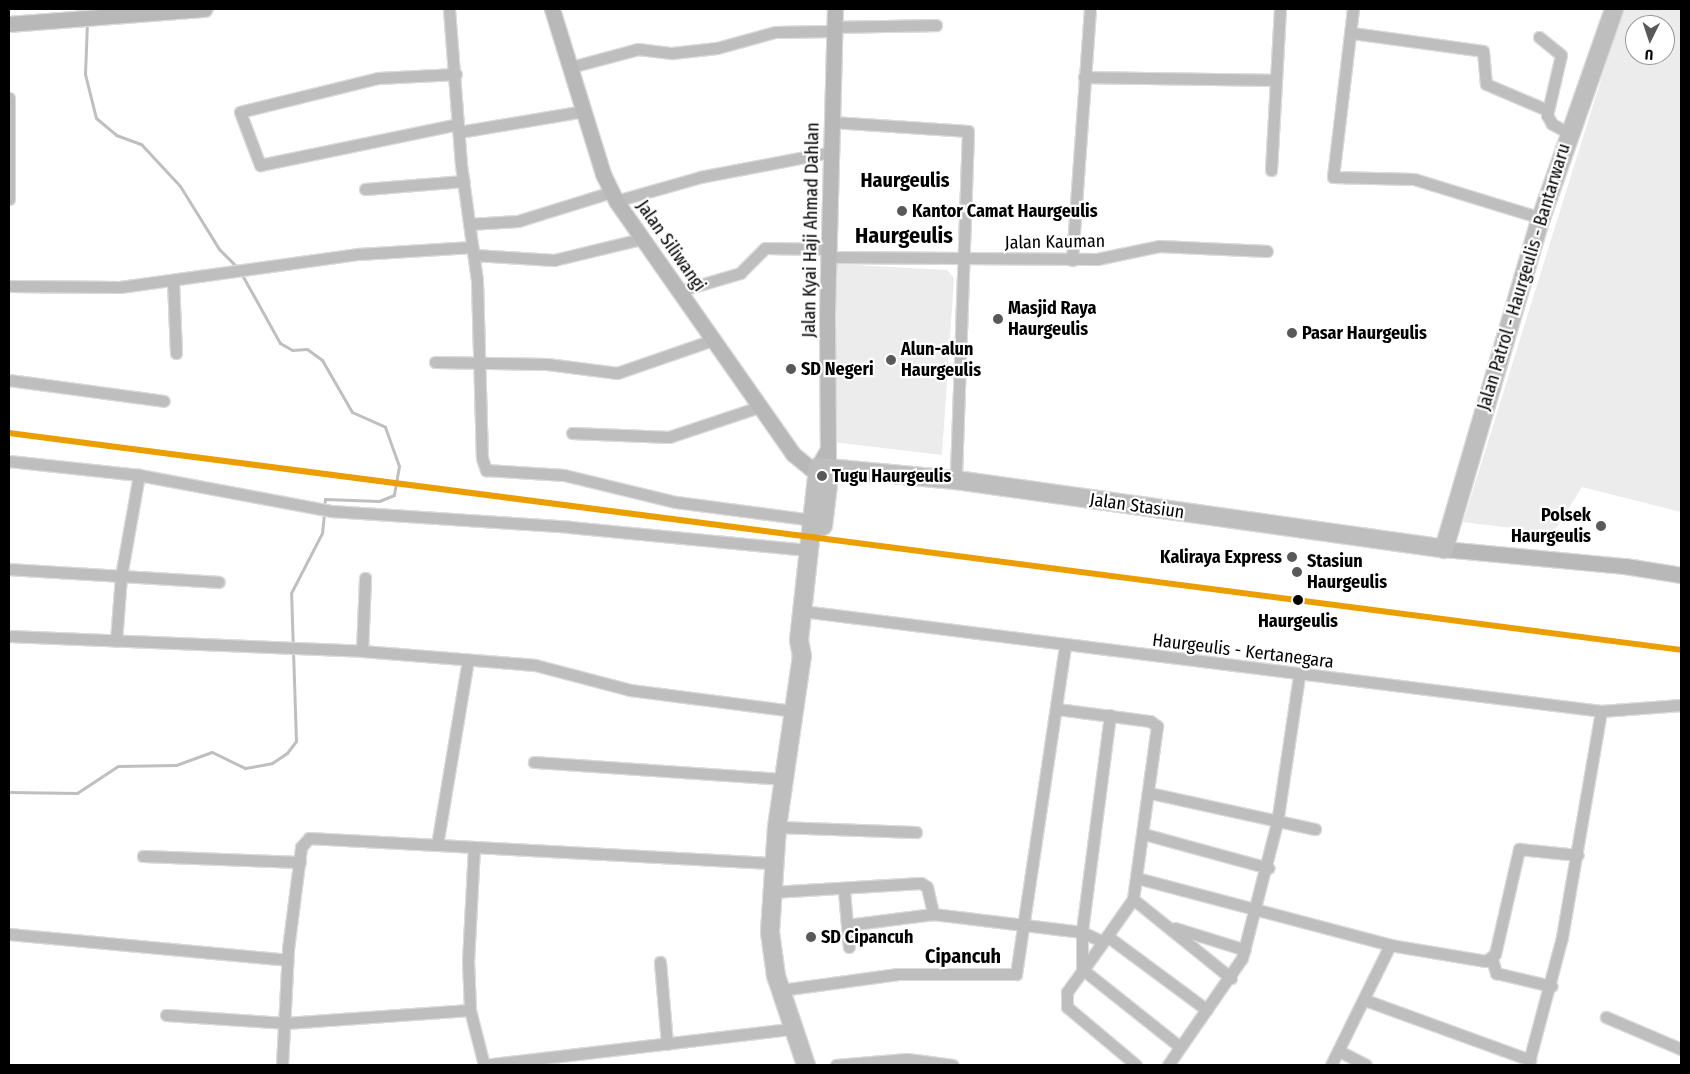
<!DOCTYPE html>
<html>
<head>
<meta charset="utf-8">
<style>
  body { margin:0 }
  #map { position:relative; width:1690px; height:1074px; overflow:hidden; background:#fff; font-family:"Fira Sans Condensed",sans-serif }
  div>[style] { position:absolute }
  .green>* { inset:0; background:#ececec }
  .stream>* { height:3px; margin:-1.5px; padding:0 1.5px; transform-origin:1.5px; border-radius:1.5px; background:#bfbfbf }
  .roads { filter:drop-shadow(1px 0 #dbdbdb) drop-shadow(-1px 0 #dbdbdb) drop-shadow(0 1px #dbdbdb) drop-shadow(0 -1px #dbdbdb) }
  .street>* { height:11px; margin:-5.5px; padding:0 5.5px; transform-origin:5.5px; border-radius:5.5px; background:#bebebe }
  .secondary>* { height:15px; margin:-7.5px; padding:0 7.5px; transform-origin:7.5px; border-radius:7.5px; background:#b8b8b8 }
  .primary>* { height:18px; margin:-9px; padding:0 9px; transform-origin:9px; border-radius:9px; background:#bebebe }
  .rail-1>* { height:6px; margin:-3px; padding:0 3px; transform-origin:3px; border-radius:3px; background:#eb9e00 }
  .dots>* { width:14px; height:14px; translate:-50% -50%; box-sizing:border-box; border:2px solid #fff; border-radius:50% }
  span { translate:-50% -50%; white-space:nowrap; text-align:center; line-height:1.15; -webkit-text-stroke:4.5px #fff; paint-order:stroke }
  .poi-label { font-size:18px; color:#000; font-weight:700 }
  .left { translate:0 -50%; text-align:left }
  .right { translate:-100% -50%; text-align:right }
  .street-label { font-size:18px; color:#000 }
  .stop-label { font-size:18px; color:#000; font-weight:700 }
  .quarter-label { font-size:20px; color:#000; font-weight:700 }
  .district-label { font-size:22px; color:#000; font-weight:700 }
  .frame { position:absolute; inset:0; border:10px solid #000; pointer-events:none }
  .north { position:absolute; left:1625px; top:15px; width:50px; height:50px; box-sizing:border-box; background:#fff; border:1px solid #999; border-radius:50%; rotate:184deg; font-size:14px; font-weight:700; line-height:20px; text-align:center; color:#000 }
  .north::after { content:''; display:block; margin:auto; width:18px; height:22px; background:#595959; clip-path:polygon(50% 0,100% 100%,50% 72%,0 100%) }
</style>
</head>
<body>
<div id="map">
  <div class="green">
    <i style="clip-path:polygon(evenodd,1623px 9px,1681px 9px,1681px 512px,1582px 487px,1553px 533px,1463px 522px,1623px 9px,1635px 25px,1665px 25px,1665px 55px,1635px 55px,1635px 25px)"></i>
    <i style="clip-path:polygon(836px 264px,947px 270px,954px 278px,942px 455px,833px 442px)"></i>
  </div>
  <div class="stream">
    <i style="left:87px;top:22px;width:52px;rotate:92.2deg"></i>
    <i style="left:85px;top:74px;width:45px;rotate:76deg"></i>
    <i style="left:96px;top:118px;width:26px;rotate:40deg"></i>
    <i style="left:116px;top:135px;width:27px;rotate:20deg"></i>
    <i style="left:141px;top:144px;width:57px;rotate:47.1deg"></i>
    <i style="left:180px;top:186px;width:74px;rotate:58.2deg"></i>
    <i style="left:219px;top:249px;width:27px;rotate:45deg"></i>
    <i style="left:241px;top:273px;width:80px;rotate:60.9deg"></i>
    <i style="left:280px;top:343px;width:14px;rotate:30deg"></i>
    <i style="left:292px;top:350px;width:15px;rotate:-4deg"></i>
    <i style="left:307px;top:349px;width:19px;rotate:36deg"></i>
    <i style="left:322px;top:360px;width:60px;rotate:60deg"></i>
    <i style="left:352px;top:412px;width:36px;rotate:24deg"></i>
    <i style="left:385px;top:427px;width:41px;rotate:70.3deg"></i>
    <i style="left:399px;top:466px;width:29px;rotate:100deg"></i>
    <i style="left:394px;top:495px;width:16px;rotate:158deg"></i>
    <i style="left:379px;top:501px;width:54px;rotate:-177.9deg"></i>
    <i style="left:325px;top:499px;width:8px;rotate:97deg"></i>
    <i style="left:9px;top:792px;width:68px;rotate:0.8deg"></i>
    <i style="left:77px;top:793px;width:49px;rotate:-33.4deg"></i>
    <i style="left:118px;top:766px;width:58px;rotate:-1deg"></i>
    <i style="left:176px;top:765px;width:38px;rotate:-20deg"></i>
    <i style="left:212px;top:752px;width:37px;rotate:26deg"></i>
    <i style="left:245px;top:768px;width:27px;rotate:-10deg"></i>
    <i style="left:272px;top:763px;width:18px;rotate:-34deg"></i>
    <i style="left:287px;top:753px;width:15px;rotate:-53deg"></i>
    <i style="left:296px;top:741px;width:148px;rotate:-91.9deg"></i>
    <i style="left:291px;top:593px;width:68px;rotate:-62.7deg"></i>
    <i style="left:322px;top:533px;width:20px;rotate:-84deg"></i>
  </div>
  <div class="roads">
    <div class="street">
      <i style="left:449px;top:9px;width:156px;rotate:85.6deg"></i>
      <i style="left:461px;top:165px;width:117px;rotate:82.1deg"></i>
      <i style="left:477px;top:281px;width:177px;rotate:88.4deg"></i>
      <i style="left:482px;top:458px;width:13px;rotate:72deg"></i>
      <i style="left:486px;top:470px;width:78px;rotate:3.7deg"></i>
      <i style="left:564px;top:475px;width:115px;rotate:13.6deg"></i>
      <i style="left:676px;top:502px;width:137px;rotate:7.5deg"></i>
      <i style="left:1353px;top:9px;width:169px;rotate:96.8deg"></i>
      <i style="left:1333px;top:177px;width:81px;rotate:1.4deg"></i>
      <i style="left:1414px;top:179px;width:133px;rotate:17.1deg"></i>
      <i style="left:834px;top:27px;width:102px;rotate:-1.1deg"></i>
      <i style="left:1352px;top:33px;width:132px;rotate:7.8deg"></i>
      <i style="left:1483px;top:51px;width:33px;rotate:85deg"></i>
      <i style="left:1486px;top:84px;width:66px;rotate:23.1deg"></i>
      <i style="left:1539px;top:37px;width:28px;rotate:39deg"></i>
      <i style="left:1561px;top:55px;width:62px;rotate:103.1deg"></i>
      <i style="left:1547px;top:115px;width:10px;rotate:61deg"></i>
      <i style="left:1552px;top:124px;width:19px;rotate:28deg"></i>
      <i style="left:571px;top:67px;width:69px;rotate:-15deg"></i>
      <i style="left:638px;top:49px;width:34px;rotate:7deg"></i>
      <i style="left:672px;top:53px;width:45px;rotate:-6.3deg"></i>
      <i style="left:717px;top:48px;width:60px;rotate:-15.4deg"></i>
      <i style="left:775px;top:32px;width:59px;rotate:-1deg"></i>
      <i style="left:456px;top:74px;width:78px;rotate:177.1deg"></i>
      <i style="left:378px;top:78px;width:142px;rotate:166.2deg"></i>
      <i style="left:240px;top:112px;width:57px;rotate:69.3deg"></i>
      <i style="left:260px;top:165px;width:202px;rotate:-11.7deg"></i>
      <i style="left:1084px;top:77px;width:192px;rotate:0.9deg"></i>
      <i style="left:9px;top:98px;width:101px;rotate:90deg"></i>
      <i style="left:832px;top:122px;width:136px;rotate:3.8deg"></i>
      <i style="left:968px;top:131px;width:349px;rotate:92deg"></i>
      <i style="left:459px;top:132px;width:127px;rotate:-9.5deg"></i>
      <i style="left:1271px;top:170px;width:161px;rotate:-86.8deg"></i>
      <i style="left:365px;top:189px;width:99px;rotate:-4.6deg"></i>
      <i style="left:616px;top:201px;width:87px;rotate:-15.9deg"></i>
      <i style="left:700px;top:177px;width:133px;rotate:-10.8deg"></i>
      <i style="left:469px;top:224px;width:49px;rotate:-3.5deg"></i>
      <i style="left:518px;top:221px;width:97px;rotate:-17.3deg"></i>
      <i style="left:474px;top:255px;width:80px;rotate:3.6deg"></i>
      <i style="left:554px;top:260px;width:89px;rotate:-13.6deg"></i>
      <i style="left:828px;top:257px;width:269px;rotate:0.4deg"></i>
      <i style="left:1097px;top:259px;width:63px;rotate:-11.8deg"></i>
      <i style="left:1159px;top:246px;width:108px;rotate:2.7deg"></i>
      <i style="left:1072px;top:260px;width:252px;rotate:-85.9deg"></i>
      <i style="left:173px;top:281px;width:72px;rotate:87.6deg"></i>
      <i style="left:9px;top:286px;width:111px;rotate:0.5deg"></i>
      <i style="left:120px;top:287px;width:241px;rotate:-7.9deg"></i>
      <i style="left:359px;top:254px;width:113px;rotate:-3.5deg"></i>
      <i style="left:679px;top:291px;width:64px;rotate:-16.4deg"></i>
      <i style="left:740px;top:273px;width:35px;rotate:-45deg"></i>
      <i style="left:765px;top:248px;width:63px;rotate:0.9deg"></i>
      <i style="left:435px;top:362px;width:112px;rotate:1deg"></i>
      <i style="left:547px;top:364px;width:71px;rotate:7.3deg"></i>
      <i style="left:617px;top:373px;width:102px;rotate:-19deg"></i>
      <i style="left:9px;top:380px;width:156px;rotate:7.7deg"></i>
      <i style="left:572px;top:433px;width:97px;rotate:2.4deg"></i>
      <i style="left:669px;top:437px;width:98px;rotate:-18.4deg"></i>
      <i style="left:9px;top:461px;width:131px;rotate:6.1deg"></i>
      <i style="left:139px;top:475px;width:195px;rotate:10.6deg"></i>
      <i style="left:331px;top:511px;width:239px;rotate:3.8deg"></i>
      <i style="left:569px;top:527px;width:240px;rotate:5.5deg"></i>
      <i style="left:9px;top:569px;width:210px;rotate:3.5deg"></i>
      <i style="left:802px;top:611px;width:805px;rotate:7.13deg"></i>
      <i style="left:1601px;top:711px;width:80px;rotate:-4.3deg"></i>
      <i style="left:9px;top:636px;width:353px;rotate:2.4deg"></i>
      <i style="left:362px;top:651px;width:174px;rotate:4.6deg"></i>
      <i style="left:535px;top:665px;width:98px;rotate:14.7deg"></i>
      <i style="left:630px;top:690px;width:164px;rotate:7.3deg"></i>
      <i style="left:116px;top:641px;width:65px;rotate:-85.6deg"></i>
      <i style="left:121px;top:576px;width:103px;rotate:-79.9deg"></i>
      <i style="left:362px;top:651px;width:73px;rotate:-87.6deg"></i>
      <i style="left:1057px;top:709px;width:94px;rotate:7.4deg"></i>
      <i style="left:1150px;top:721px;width:9px;rotate:36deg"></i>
      <i style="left:1157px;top:726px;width:175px;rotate:97.9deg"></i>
      <i style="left:1133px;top:899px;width:45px;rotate:125.1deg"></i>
      <i style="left:1107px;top:936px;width:124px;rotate:36.5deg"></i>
      <i style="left:1110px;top:715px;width:219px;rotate:97.4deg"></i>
      <i style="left:1082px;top:932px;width:37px;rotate:90deg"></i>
      <i style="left:1082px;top:969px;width:125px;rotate:38.5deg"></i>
      <i style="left:534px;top:762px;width:250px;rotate:3.9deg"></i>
      <i style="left:1150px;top:793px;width:169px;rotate:12.3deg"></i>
      <i style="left:777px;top:827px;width:139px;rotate:2.1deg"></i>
      <i style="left:1144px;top:834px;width:129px;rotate:15.3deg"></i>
      <i style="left:437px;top:845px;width:188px;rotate:-80.5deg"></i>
      <i style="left:474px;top:847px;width:113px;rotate:93deg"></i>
      <i style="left:468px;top:960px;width:50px;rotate:87.7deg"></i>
      <i style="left:470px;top:1010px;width:57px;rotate:75.7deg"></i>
      <i style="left:484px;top:1065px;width:310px;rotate:-6.7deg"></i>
      <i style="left:143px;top:856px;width:157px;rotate:2.2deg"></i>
      <i style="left:1137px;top:878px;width:262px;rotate:14.8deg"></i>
      <i style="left:1390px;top:945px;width:97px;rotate:9.5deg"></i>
      <i style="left:1486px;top:961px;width:11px;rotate:-38deg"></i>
      <i style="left:1495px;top:954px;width:108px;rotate:-77.1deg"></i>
      <i style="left:1519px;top:849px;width:59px;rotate:5.8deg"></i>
      <i style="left:844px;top:891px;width:34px;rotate:85deg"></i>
      <i style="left:847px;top:925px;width:87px;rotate:-7.3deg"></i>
      <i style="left:772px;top:892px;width:149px;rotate:-3.5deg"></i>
      <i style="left:921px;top:883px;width:7px;rotate:34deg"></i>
      <i style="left:927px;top:887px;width:28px;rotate:77deg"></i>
      <i style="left:933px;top:914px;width:150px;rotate:6.9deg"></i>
      <i style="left:1082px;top:932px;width:23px;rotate:25deg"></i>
      <i style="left:1133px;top:899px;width:126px;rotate:38.9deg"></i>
      <i style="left:847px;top:925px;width:22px;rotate:85deg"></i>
      <i style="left:1175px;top:928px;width:73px;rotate:17.4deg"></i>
      <i style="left:9px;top:934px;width:279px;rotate:5.3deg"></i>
      <i style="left:1106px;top:938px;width:67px;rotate:125.8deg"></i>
      <i style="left:1067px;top:992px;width:15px;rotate:90deg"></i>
      <i style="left:1067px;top:1007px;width:90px;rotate:40deg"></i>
      <i style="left:1492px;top:959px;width:15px;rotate:74deg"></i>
      <i style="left:1496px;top:973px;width:57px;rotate:13.3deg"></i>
      <i style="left:660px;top:962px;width:82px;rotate:85.1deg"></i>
      <i style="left:781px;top:990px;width:118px;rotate:-7.8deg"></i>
      <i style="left:898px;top:974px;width:118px"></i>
      <i style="left:1016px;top:974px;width:332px;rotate:-81.5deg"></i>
      <i style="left:1365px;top:1000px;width:176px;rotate:20deg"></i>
      <i style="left:166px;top:1015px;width:119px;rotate:3.8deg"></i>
      <i style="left:285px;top:1023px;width:185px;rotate:-4deg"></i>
      <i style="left:1606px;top:1017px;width:82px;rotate:23.1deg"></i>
      <i style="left:1339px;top:1051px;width:30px;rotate:27deg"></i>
      <i style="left:282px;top:1065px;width:116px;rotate:-87deg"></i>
      <i style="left:288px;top:949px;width:103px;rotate:-82.7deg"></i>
      <i style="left:301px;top:847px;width:12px;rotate:-48deg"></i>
      <i style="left:309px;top:838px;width:466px;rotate:3.1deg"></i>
      <i style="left:836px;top:1065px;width:71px;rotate:-4.8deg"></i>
      <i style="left:907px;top:1059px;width:46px;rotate:7.4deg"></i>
      <i style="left:1168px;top:1065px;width:130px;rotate:-55.3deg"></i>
      <i style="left:1242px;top:958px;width:139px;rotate:-75.5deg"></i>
      <i style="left:1277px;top:823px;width:149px;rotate:-81.5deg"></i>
      <i style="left:1331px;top:1065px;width:134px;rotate:-63.8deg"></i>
      <i style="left:1528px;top:1065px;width:132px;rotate:-75.1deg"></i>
      <i style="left:1562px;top:937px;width:229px;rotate:-80.2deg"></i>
    </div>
    <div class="secondary">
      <i style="left:552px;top:9px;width:173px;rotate:72.8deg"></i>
      <i style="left:603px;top:174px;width:30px;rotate:64deg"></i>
      <i style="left:616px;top:201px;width:309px;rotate:55deg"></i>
      <i style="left:793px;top:454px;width:22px;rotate:39deg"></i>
      <i style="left:810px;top:468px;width:8px;rotate:-7deg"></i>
      <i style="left:818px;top:467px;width:18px;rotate:-61deg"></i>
      <i style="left:9px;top:24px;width:196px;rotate:-4.4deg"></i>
      <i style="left:828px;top:459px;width:146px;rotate:-90.4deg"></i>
      <i style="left:827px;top:313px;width:304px;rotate:-88.5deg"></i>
      <i style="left:1444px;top:549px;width:182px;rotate:5.4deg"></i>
      <i style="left:1625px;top:566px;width:57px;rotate:9.1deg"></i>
    </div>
    <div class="primary">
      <i style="left:823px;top:526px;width:58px;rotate:-83.1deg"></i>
      <i style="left:806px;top:1065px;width:94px;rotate:-108.6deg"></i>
      <i style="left:776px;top:976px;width:44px;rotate:-97.8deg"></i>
      <i style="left:770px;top:932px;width:105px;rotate:-86.2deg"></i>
      <i style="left:777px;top:827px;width:173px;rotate:-81.7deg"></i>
      <i style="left:802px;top:656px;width:16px;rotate:-101deg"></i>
      <i style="left:799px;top:640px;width:174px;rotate:-83.7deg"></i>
      <i style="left:818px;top:467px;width:139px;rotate:5.4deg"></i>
      <i style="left:956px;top:480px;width:493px;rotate:8deg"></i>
      <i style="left:1444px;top:549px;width:345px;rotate:-73.7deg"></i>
      <i style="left:1541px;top:218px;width:221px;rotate:-70.7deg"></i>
    </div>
  </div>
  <div class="rail-1">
    <i style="left:9px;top:433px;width:1686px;rotate:7.39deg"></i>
  </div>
  <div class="dots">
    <i style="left:902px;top:211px;background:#595959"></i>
    <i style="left:998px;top:319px;background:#595959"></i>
    <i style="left:1292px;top:333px;background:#595959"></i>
    <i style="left:891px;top:360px;background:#595959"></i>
    <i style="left:791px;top:369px;background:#595959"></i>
    <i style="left:822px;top:476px;background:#595959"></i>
    <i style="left:1601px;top:526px;background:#595959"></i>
    <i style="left:1292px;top:557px;background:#595959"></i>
    <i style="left:1297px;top:572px;background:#595959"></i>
    <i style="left:1298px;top:600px;background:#000"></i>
    <i style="left:811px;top:937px;background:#595959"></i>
  </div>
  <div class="poi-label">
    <span class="left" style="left:912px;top:211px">Kantor Camat Haurgeulis</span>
    <span class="left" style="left:1008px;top:319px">Masjid Raya<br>Haurgeulis</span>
    <span class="left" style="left:1302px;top:333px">Pasar Haurgeulis</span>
    <span class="left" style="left:901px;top:360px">Alun-alun<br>Haurgeulis</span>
    <span class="left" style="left:801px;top:369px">SD Negeri</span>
    <span class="left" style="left:832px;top:476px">Tugu Haurgeulis</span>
    <span class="right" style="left:1591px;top:526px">Polsek<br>Haurgeulis</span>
    <span class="right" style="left:1282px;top:557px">Kaliraya Express</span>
    <span class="left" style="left:1307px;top:572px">Stasiun<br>Haurgeulis</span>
    <span class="left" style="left:821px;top:937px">SD Cipancuh</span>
  </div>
  <div class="street-label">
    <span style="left:811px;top:230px;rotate:-89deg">Jalan Kyai Haji Ahmad Dahlan</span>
    <span style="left:1055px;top:242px;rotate:-1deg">Jalan Kauman</span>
    <span style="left:671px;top:246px;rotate:55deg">Jalan Siliwangi</span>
    <span style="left:1524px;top:277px;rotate:-73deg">Jalan Patrol - Haurgeulis - Bantarwaru</span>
    <span style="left:1137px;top:506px;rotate:8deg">Jalan Stasiun</span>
    <span style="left:1243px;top:651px;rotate:7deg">Haurgeulis - Kertanegara</span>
  </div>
  <div class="stop-label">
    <span style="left:1298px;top:621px">Haurgeulis</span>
  </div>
  <div class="quarter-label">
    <span style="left:905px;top:180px">Haurgeulis</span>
    <span style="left:963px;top:956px">Cipancuh</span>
  </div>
  <div class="district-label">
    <span style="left:904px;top:236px">Haurgeulis</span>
  </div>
  <div class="frame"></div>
  <div class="north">U</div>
</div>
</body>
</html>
